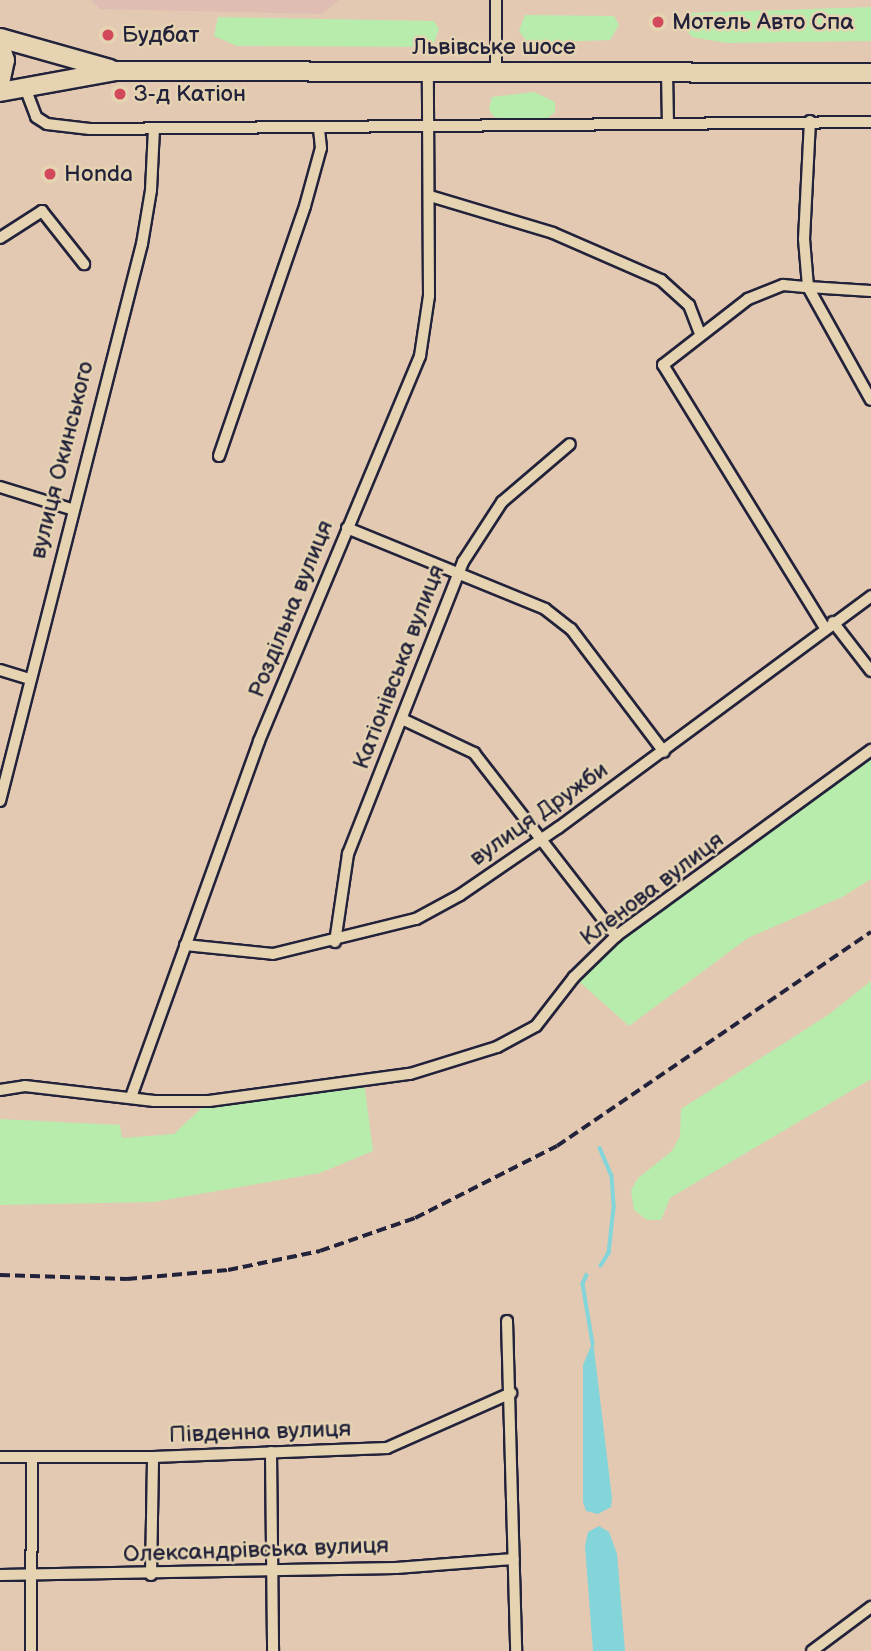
<!DOCTYPE html>
<html>
<head>
<meta charset="utf-8">
<style>
  body { margin:0 }
  #map { position:relative; width:871px; height:1651px; overflow:hidden; background:#e3c9b2; font-family:"Balsamiq Sans",sans-serif }
  div>[style] { position:absolute }
  .built>* { inset:0; background:#e0bdb3 }
  .green>* { inset:0; background:#b7ecad }
  .water>* { inset:0; background:#83d5d9 }
  .stream>* { height:3.5px; margin:-1.75px; padding:0 1.75px; transform-origin:1.75px; border-radius:1.75px; background:#83d5d9 }
  .roads { filter:drop-shadow(2px 0 #22223b) drop-shadow(-2px 0 #22223b) drop-shadow(0 2px #22223b) drop-shadow(0 -2px #22223b) }
  .street>* { height:10px; margin:-5px; padding:0 5px; transform-origin:5px; border-radius:5px; background:#e5d3b1 }
  .primary>* { height:18px; margin:-9px; padding:0 9px; transform-origin:9px; border-radius:9px; background:#e5d3b1 }
  .rail>* { height:3.5px; margin-top:-1.75px; transform-origin:0; background:repeating-linear-gradient(90deg,#22223b 0 10px,transparent 0 15px) }
  .dots>* { width:19px; height:19px; translate:-50% -50%; box-sizing:border-box; border:4px solid #e5d3b1; border-radius:50% }
  span { translate:-50% -50%; white-space:nowrap; text-align:center; line-height:1.15; -webkit-text-stroke:5px #e5d3b1; paint-order:stroke }
  .poi-label { font-size:23px; color:#22223b }
  .left { translate:0 -50%; text-align:left }
  .street-label { font-size:23px; color:#22223b }
</style>
</head>
<body>
<div id="map">
  <div class="built">
    <i style="clip-path:polygon(91px 0,339px 0,322px 14px,100px 9px)"></i>
  </div>
  <div class="green">
    <i style="clip-path:polygon(871px 7px,871px 41px,727px 43px,692px 37px,686px 30px,691px 13px)"></i>
    <i style="clip-path:polygon(525px 15px,614px 16px,619px 25px,610px 40px,528px 43px,519px 31px)"></i>
    <i style="clip-path:polygon(218px 17px,434px 21px,439px 29px,434px 43px,427px 47px,237px 46px,214px 36px)"></i>
    <i style="clip-path:polygon(534px 92px,555px 102px,555px 112px,546px 119px,515px 121px,494px 117px,489px 109px,492px 97px)"></i>
    <i style="clip-path:polygon(871px 750px,871px 879px,844px 896px,748px 938px,629px 1026px,574px 977px,616px 936px)"></i>
    <i style="clip-path:polygon(871px 981px,871px 1079px,670px 1198px,661px 1220px,647px 1220px,634px 1210px,631px 1190px,638px 1178px,672px 1151px,680px 1136px,681px 1109px,828px 1015px)"></i>
    <i style="clip-path:polygon(364px 1082px,373px 1151px,320px 1173px,154px 1202px,0 1205px,0 1119px,120px 1125px,122px 1138px,174px 1134px,209px 1101px)"></i>
  </div>
  <div class="water">
    <i style="clip-path:polygon(593px 1341px,612px 1498px,611px 1507px,598px 1514px,586px 1511px,583px 1502px,583px 1365px)"></i>
    <i style="clip-path:polygon(599px 1526px,609px 1532px,617px 1554px,625px 1651px,593px 1651px,585px 1546px,588px 1532px)"></i>
  </div>
  <div class="stream">
    <i style="left:600px;top:1148px;width:30px;rotate:67deg"></i>
    <i style="left:612px;top:1176px;width:32px;rotate:86deg"></i>
    <i style="left:614px;top:1208px;width:45px;rotate:96.3deg"></i>
    <i style="left:609px;top:1253px;width:15px;rotate:122deg"></i>
    <i style="left:587px;top:1275px;width:10px;rotate:114deg"></i>
    <i style="left:583px;top:1284px;width:61px;rotate:80.5deg"></i>
  </div>
  <div class="roads">
    <div class="street">
      <i style="left:496px;top:0;width:72px;rotate:90deg"></i>
      <i style="left:667px;top:72px;width:50px;rotate:88.9deg"></i>
      <i style="left:24px;top:85px;width:34px;rotate:69deg"></i>
      <i style="left:36px;top:117px;width:13px;rotate:32deg"></i>
      <i style="left:47px;top:124px;width:43px;rotate:6.6deg"></i>
      <i style="left:90px;top:129px;width:781px;rotate:-0.51deg"></i>
      <i style="left:810px;top:121px;width:118px;rotate:92.9deg"></i>
      <i style="left:804px;top:239px;width:48px;rotate:85.2deg"></i>
      <i style="left:808px;top:287px;width:63px;rotate:3.6deg"></i>
      <i style="left:430px;top:196px;width:128px;rotate:16.7deg"></i>
      <i style="left:553px;top:233px;width:118px;rotate:23.5deg"></i>
      <i style="left:661px;top:280px;width:38px;rotate:42deg"></i>
      <i style="left:689px;top:305px;width:31px;rotate:69deg"></i>
      <i style="left:0;top:238px;width:50px;rotate:-32.7deg"></i>
      <i style="left:42px;top:211px;width:68px;rotate:51.6deg"></i>
      <i style="left:219px;top:456px;width:264px;rotate:-71deg"></i>
      <i style="left:305px;top:206px;width:60px;rotate:-74.6deg"></i>
      <i style="left:321px;top:148px;width:20px;rotate:-96deg"></i>
      <i style="left:0;top:487px;width:74px;rotate:17.2deg"></i>
      <i style="left:347px;top:528px;width:214px;rotate:22.2deg"></i>
      <i style="left:545px;top:609px;width:33px;rotate:38deg"></i>
      <i style="left:571px;top:629px;width:154px;rotate:52.9deg"></i>
      <i style="left:833px;top:622px;width:62px;rotate:52.2deg"></i>
      <i style="left:825px;top:628px;width:309px;rotate:-121.6deg"></i>
      <i style="left:663px;top:365px;width:108px;rotate:-37.8deg"></i>
      <i style="left:748px;top:299px;width:38px;rotate:-22deg"></i>
      <i style="left:783px;top:285px;width:25px;rotate:5deg"></i>
      <i style="left:808px;top:287px;width:129px;rotate:60.9deg"></i>
      <i style="left:0;top:670px;width:30px;rotate:17deg"></i>
      <i style="left:402px;top:719px;width:80px;rotate:25.3deg"></i>
      <i style="left:474px;top:753px;width:232px;rotate:52.2deg"></i>
      <i style="left:0;top:801px;width:575px;rotate:-75.7deg"></i>
      <i style="left:142px;top:244px;width:55px;rotate:-80.5deg"></i>
      <i style="left:151px;top:190px;width:61px;rotate:-87.2deg"></i>
      <i style="left:335px;top:942px;width:89px;rotate:-81.6deg"></i>
      <i style="left:348px;top:854px;width:314px;rotate:-68.5deg"></i>
      <i style="left:463px;top:562px;width:72px;rotate:-57deg"></i>
      <i style="left:502px;top:502px;width:89px;rotate:-40.5deg"></i>
      <i style="left:185px;top:945px;width:88px;rotate:5.8deg"></i>
      <i style="left:273px;top:954px;width:147px;rotate:-13.8deg"></i>
      <i style="left:416px;top:919px;width:50px;rotate:-28.6deg"></i>
      <i style="left:460px;top:895px;width:119px;rotate:-34.4deg"></i>
      <i style="left:558px;top:828px;width:390px;rotate:-36.5deg"></i>
      <i style="left:0;top:1090px;width:25px;rotate:-9deg"></i>
      <i style="left:25px;top:1086px;width:130px;rotate:6.6deg"></i>
      <i style="left:154px;top:1101px;width:55px"></i>
      <i style="left:209px;top:1101px;width:203px;rotate:-7.7deg"></i>
      <i style="left:410px;top:1074px;width:91px;rotate:-17.2deg"></i>
      <i style="left:497px;top:1047px;width:44px;rotate:-28.3deg"></i>
      <i style="left:536px;top:1026px;width:62px;rotate:-52.2deg"></i>
      <i style="left:574px;top:977px;width:59px;rotate:-44.3deg"></i>
      <i style="left:616px;top:936px;width:316px;rotate:-36.1deg"></i>
      <i style="left:131px;top:1097px;width:378px;rotate:-70.2deg"></i>
      <i style="left:259px;top:741px;width:417px;rotate:-67.3deg"></i>
      <i style="left:420px;top:356px;width:61px;rotate:-81.5deg"></i>
      <i style="left:429px;top:296px;width:224px;rotate:-90.3deg"></i>
      <i style="left:507px;top:1321px;width:330px;rotate:88.4deg"></i>
      <i style="left:271px;top:1452px;width:199px;rotate:89.4deg"></i>
      <i style="left:0;top:1457px;width:153px"></i>
      <i style="left:153px;top:1457px;width:234px;rotate:-2.2deg"></i>
      <i style="left:387px;top:1448px;width:136px;rotate:-23.9deg"></i>
      <i style="left:0;top:1575px;width:396px;rotate:-1deg"></i>
      <i style="left:396px;top:1568px;width:118px;rotate:-4.4deg"></i>
      <i style="left:151px;top:1575px;width:118px;rotate:-89deg"></i>
      <i style="left:31px;top:1651px;width:193px;rotate:-89.7deg"></i>
      <i style="left:812px;top:1651px;width:74px;rotate:-36.7deg"></i>
    </div>
    <div class="primary">
      <i style="left:0;top:38px;width:114px;rotate:15.7deg"></i>
      <i style="left:0;top:45px;width:16px;rotate:72deg"></i>
      <i style="left:5px;top:60px;width:24px;rotate:102deg"></i>
      <i style="left:0;top:92px;width:118px;rotate:-10.3deg"></i>
      <i style="left:116px;top:71px;width:755px;rotate:0.15deg"></i>
    </div>
  </div>
  <div class="rail">
    <i style="left:0;top:1275px;width:127px;rotate:1.8deg"></i>
    <i style="left:127px;top:1279px;width:101px;rotate:-5.1deg"></i>
    <i style="left:228px;top:1270px;width:94px;rotate:-11.7deg"></i>
    <i style="left:320px;top:1251px;width:101px;rotate:-19.2deg"></i>
    <i style="left:415px;top:1218px;width:159px;rotate:-26.9deg"></i>
    <i style="left:557px;top:1146px;width:380px;rotate:-34.3deg"></i>
  </div>
  <div class="dots">
    <i style="left:658px;top:22px;background:#d1495b"></i>
    <i style="left:108px;top:35px;background:#d1495b"></i>
    <i style="left:120px;top:94px;background:#d1495b"></i>
    <i style="left:50px;top:174px;background:#d1495b"></i>
  </div>
  <div class="poi-label">
    <span class="left" style="left:672px;top:22px">Мотель Авто Спа</span>
    <span class="left" style="left:122px;top:35px">Будбат</span>
    <span class="left" style="left:134px;top:94px">З-д Катіон</span>
    <span class="left" style="left:64px;top:174px">Honda</span>
  </div>
  <div class="street-label">
    <span style="left:494px;top:47px">Львівське шосе</span>
    <span style="left:62px;top:460px;rotate:-76deg">вулиця Окинського</span>
    <span style="left:291px;top:609px;rotate:-68deg">Роздільна вулиця</span>
    <span style="left:399px;top:667px;rotate:-69deg">Катіонівська вулиця</span>
    <span style="left:539px;top:814px;rotate:-35deg">вулиця Дружби</span>
    <span style="left:652px;top:889px;rotate:-37deg">Кленова вулиця</span>
    <span style="left:260px;top:1432px;rotate:-2deg">Південна вулиця</span>
    <span style="left:256px;top:1550px;rotate:-2deg">Олександрівська вулиця</span>
  </div>
</div>
</body>
</html>
